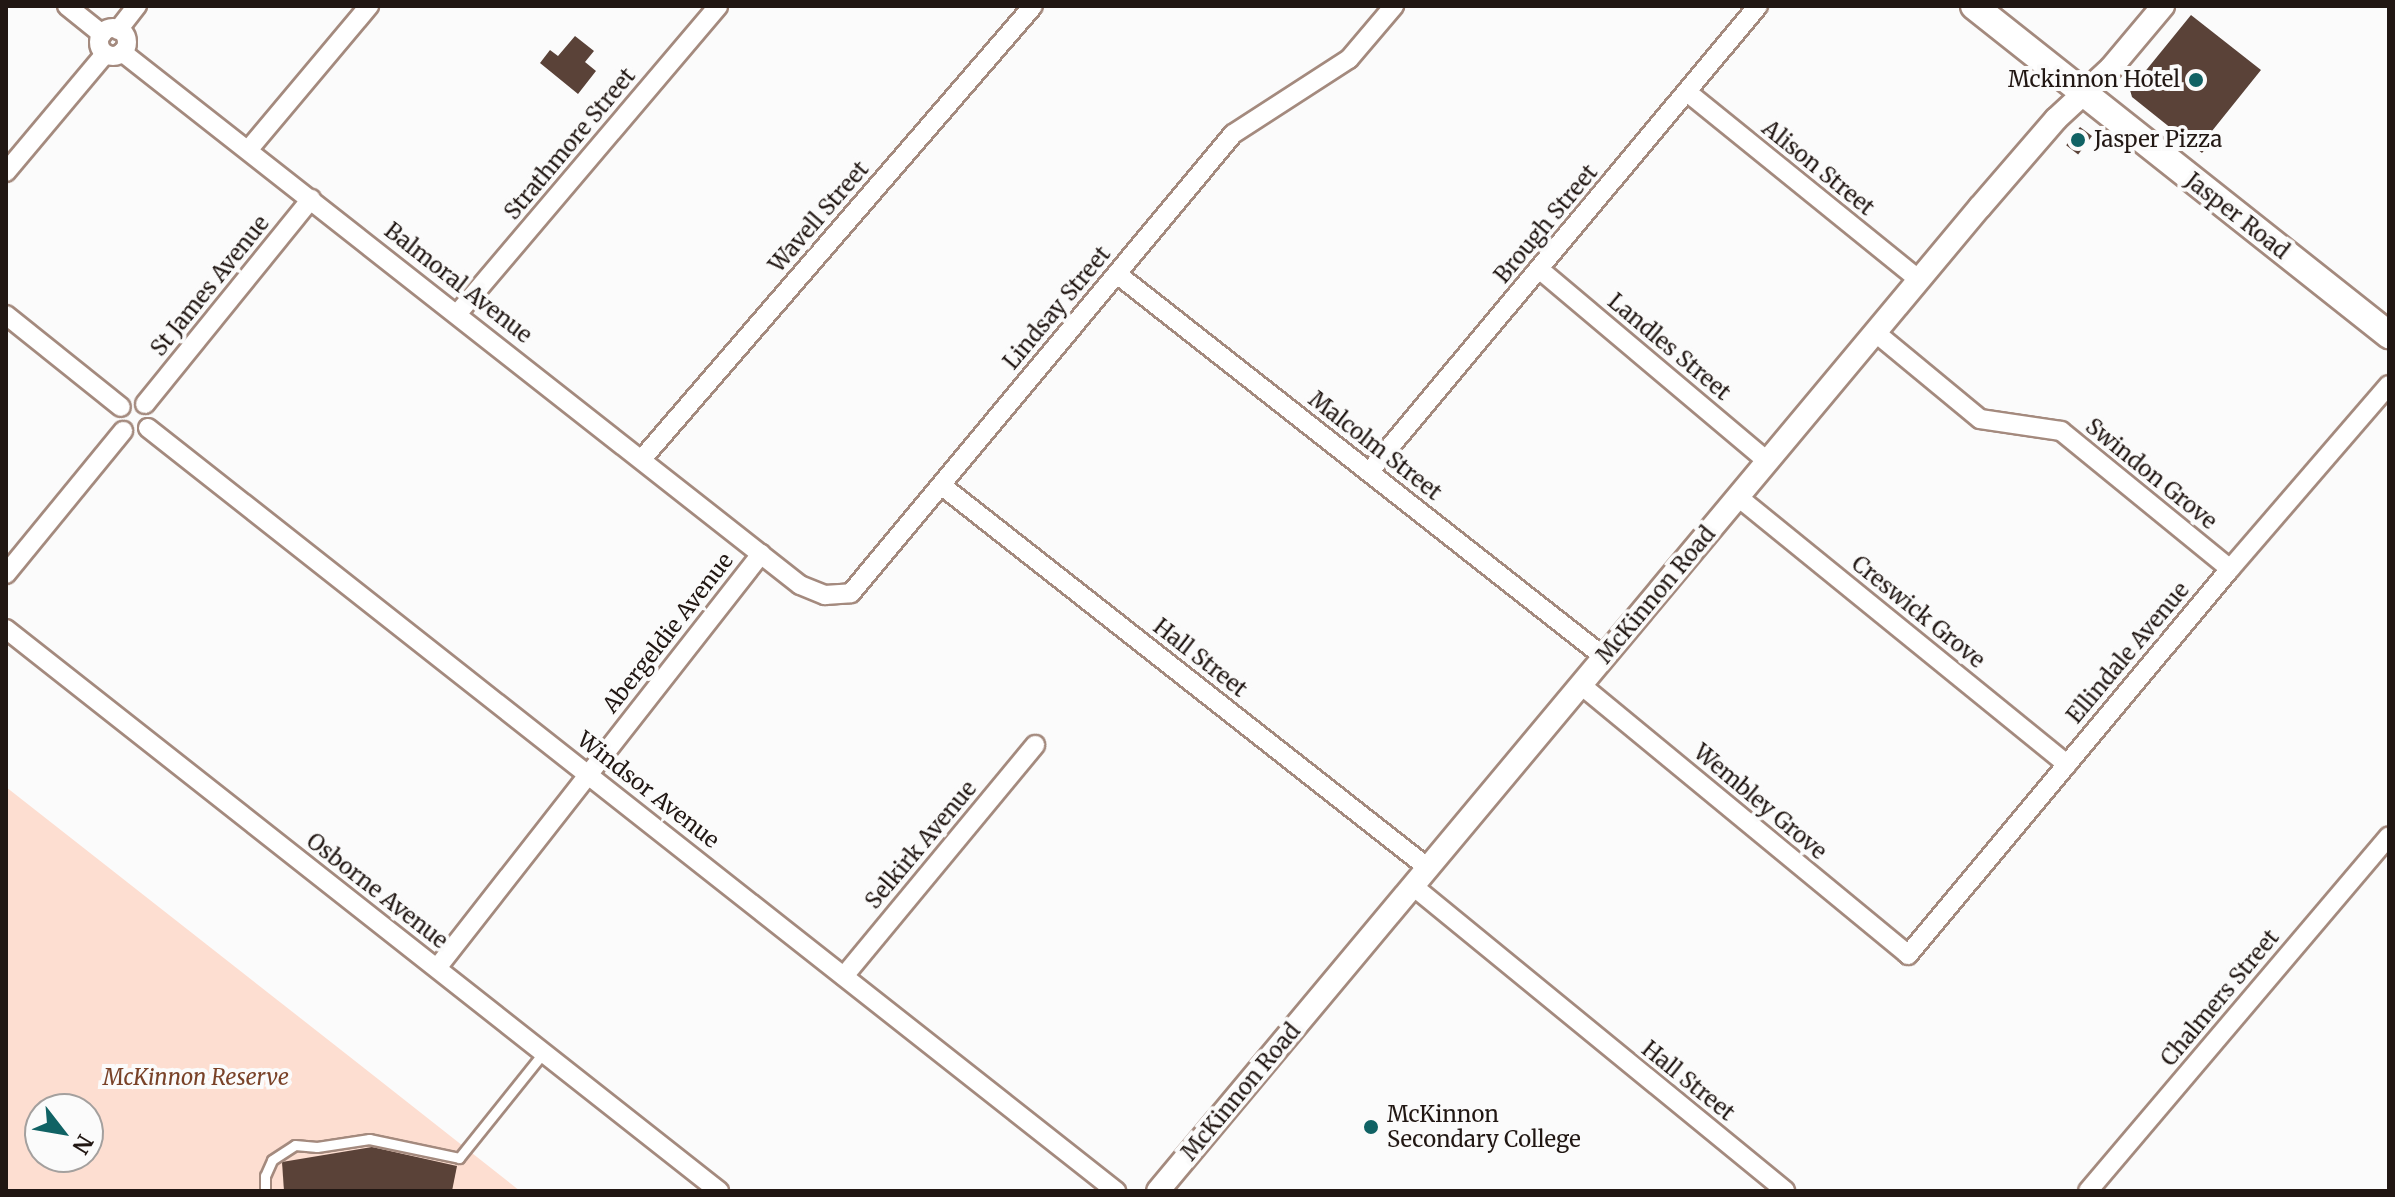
<!DOCTYPE html>
<html>
<head>
<meta charset="utf-8">
<style>
  body { margin:0 }
  #map { position:relative; width:2395px; height:1197px; overflow:hidden; background:#fbfbfb; font-family:Merriweather,serif }
  div>[style] { position:absolute }
  .green>* { inset:0; background:#fdded1 }
  .building>* { inset:0; background:#5a4238; transform-origin:0 0 }
  .roads { filter:drop-shadow(2px 0 #a48a7e) drop-shadow(-2px 0 #a48a7e) drop-shadow(0 2px #a48a7e) drop-shadow(0 -2px #a48a7e) }
  .service>* { height:9px; margin:-4.5px; padding:0 4.5px; transform-origin:4.5px; border-radius:4.5px; background:#fff }
  .minor>* { height:18px; margin:-9px; padding:0 9px; transform-origin:9px; border-radius:9px; background:#fff }
  .minor>.ring { margin:-9px; padding:0; box-sizing:content-box; background:none; border:18px solid #fff; border-radius:50% }
  .tertiary>* { height:22px; margin:-11px; padding:0 11px; transform-origin:11px; border-radius:11px; background:#fff }
  .secondary>* { height:26px; margin:-13px; padding:0 13px; transform-origin:13px; border-radius:13px; background:#fff }
  .dots>* { width:22px; height:22px; translate:-50% -50%; box-sizing:border-box; border:4px solid #fbfbfb; border-radius:50% }
  span { translate:-50% -50%; white-space:nowrap; text-align:center; line-height:1.15; -webkit-text-stroke:8px #fbfbfb; paint-order:stroke }
  .poi-label { font-size:22px; color:#211713 }
  .right { translate:-100% -50%; text-align:right }
  .left { translate:0 -50%; text-align:left }
  .street-label { font-size:22px; color:#211713 }
  .park-label { font-size:22px; color:#794228; font-style:italic }
  .frame { position:absolute; inset:0; border:8px solid #211713; pointer-events:none }
  .north { position:absolute; left:24px; top:1093px; width:80px; height:80px; box-sizing:border-box; background:#fbfbfb; border:2px solid #a4a09e; border-radius:50%; rotate:121deg; font-size:22px; font-weight:700; line-height:32px; text-align:center; color:#211713 }
  .north::after { content:''; display:block; margin:auto; width:28px; height:36px; background:#106264; clip-path:polygon(50% 0,100% 100%,50% 72%,0 100%) }
</style>
</head>
<body>
<div id="map">
  <div class="green">
    <i style="clip-path:polygon(evenodd,6px 787px,364px 1068px,520px 1191px,6px 1191px,6px 787px,40px 1109px,88px 1109px,88px 1157px,40px 1157px,40px 1109px)"></i>
  </div>
  <div class="building">
    <i style="clip-path:polygon(2191px 15px,2261px 70px,2212px 131px,2217px 135px,2202px 153px,2132px 97px,2130px 90px)"></i>
    <i style="clip-path:polygon(575px 36px,594px 51px,585px 62px,596px 71px,578px 94px,540px 63px,550px 50px,558px 56px)"></i>
    <i style="left:2080px;top:127px;width:15px;height:23px;rotate:37deg"></i>
    <i style="clip-path:polygon(372px 1147px,457px 1166px,452px 1191px,284px 1191px,282px 1162px)"></i>
  </div>
  <div class="roads">
    <div class="service">
      <i style="left:265px;top:1191px;width:15px;rotate:-90deg"></i>
      <i style="left:265px;top:1176px;width:17px;rotate:-66deg"></i>
      <i style="left:272px;top:1160px;width:27px;rotate:-33deg"></i>
      <i style="left:295px;top:1145px;width:22px;rotate:5deg"></i>
      <i style="left:317px;top:1147px;width:53px;rotate:-8.7deg"></i>
      <i style="left:369px;top:1139px;width:92px;rotate:11.9deg"></i>
      <i style="left:459px;top:1158px;width:136px;rotate:-51.3deg"></i>
    </div>
    <div class="minor">
      <i style="left:67px;top:6px;width:45px;rotate:38.7deg"></i>
      <i class="ring" style="left:99px;top:28px;width:10px;height:10px"></i>
      <i style="left:118px;top:30px;width:31px;rotate:-52deg"></i>
      <i style="left:122px;top:52px;width:862px;rotate:38.17deg"></i>
      <i style="left:800px;top:585px;width:27px;rotate:22deg"></i>
      <i style="left:825px;top:595px;width:26px;rotate:-4deg"></i>
      <i style="left:851px;top:593px;width:597px;rotate:-50.23deg"></i>
      <i style="left:1233px;top:134px;width:138px;rotate:-32.9deg"></i>
      <i style="left:1349px;top:59px;width:70px;rotate:-49.7deg"></i>
      <i style="left:1687px;top:92px;width:299px;rotate:39deg"></i>
      <i style="left:249px;top:149px;width:187px;rotate:-50deg"></i>
      <i style="left:6px;top:172px;width:154px;rotate:-50deg"></i>
      <i style="left:1539px;top:269px;width:299px;rotate:40.1deg"></i>
      <i style="left:1117px;top:274px;width:620px;rotate:38.18deg"></i>
      <i style="left:458px;top:313px;width:402px;rotate:-49.7deg"></i>
      <i style="left:6px;top:315px;width:147px;rotate:38.7deg"></i>
      <i style="left:1876px;top:333px;width:135px;rotate:39.6deg"></i>
      <i style="left:1980px;top:419px;width:82px;rotate:8.4deg"></i>
      <i style="left:2061px;top:431px;width:218px;rotate:39.2deg"></i>
      <i style="left:145px;top:404px;width:264px;rotate:-51deg"></i>
      <i style="left:148px;top:428px;width:1233px;rotate:38.25deg"></i>
      <i style="left:642px;top:459px;width:598px;rotate:-49.2deg"></i>
      <i style="left:1369px;top:472px;width:607px;rotate:-50.15deg"></i>
      <i style="left:941px;top:485px;width:620px;rotate:38.18deg"></i>
      <i style="left:1738px;top:497px;width:424px;rotate:39.1deg"></i>
      <i style="left:6px;top:574px;width:185px;rotate:-50.7deg"></i>
      <i style="left:6px;top:629px;width:908px;rotate:38.25deg"></i>
      <i style="left:1581px;top:685px;width:424px;rotate:39.5deg"></i>
      <i style="left:1908px;top:955px;width:503px;rotate:-50.17deg"></i>
      <i style="left:2230px;top:569px;width:243px;rotate:-49.2deg"></i>
      <i style="left:1413px;top:886px;width:481px;rotate:39.3deg"></i>
      <i style="left:437px;top:968px;width:526px;rotate:-51.95deg"></i>
      <i style="left:844px;top:976px;width:300px;rotate:-50.4deg"></i>
      <i style="left:2088px;top:1191px;width:465px;rotate:-49.7deg"></i>
    </div>
    <div class="tertiary">
      <i style="left:1158px;top:1191px;width:1282px;rotate:-50.13deg"></i>
      <i style="left:1980px;top:207px;width:116px;rotate:-49.2deg"></i>
      <i style="left:2056px;top:119px;width:75px;rotate:-42.8deg"></i>
      <i style="left:2111px;top:68px;width:81px;rotate:-50deg"></i>
    </div>
    <div class="secondary">
      <i style="left:1974px;top:6px;width:530px;rotate:38.41deg"></i>
    </div>
  </div>
  <div class="dots">
    <i style="left:2196px;top:80px;background:#106264"></i>
    <i style="left:2078px;top:140px;background:#106264"></i>
    <i style="left:1371px;top:1127px;background:#106264"></i>
  </div>
  <div class="poi-label">
    <span class="right" style="left:2180px;top:80px">Mckinnon Hotel</span>
    <span class="left" style="left:2094px;top:140px">Jasper Pizza</span>
    <span class="left" style="left:1387px;top:1127px">McKinnon<br>Secondary College</span>
  </div>
  <div class="street-label">
    <span style="left:570px;top:144px;rotate:-50deg">Strathmore Street</span>
    <span style="left:1818px;top:168px;rotate:39deg">Alison Street</span>
    <span style="left:2237px;top:216px;rotate:38deg">Jasper Road</span>
    <span style="left:819px;top:217px;rotate:-49deg">Wavell Street</span>
    <span style="left:1546px;top:224px;rotate:-50deg">Brough Street</span>
    <span style="left:458px;top:283px;rotate:38deg">Balmoral Avenue</span>
    <span style="left:210px;top:286px;rotate:-51deg">St James Avenue</span>
    <span style="left:1057px;top:308px;rotate:-50deg">Lindsay Street</span>
    <span style="left:1669px;top:347px;rotate:40deg">Landles Street</span>
    <span style="left:1375px;top:446px;rotate:38deg">Malcolm Street</span>
    <span style="left:2151px;top:474px;rotate:39deg">Swindon Grove</span>
    <span style="left:1656px;top:595px;rotate:-50deg">McKinnon Road</span>
    <span style="left:1918px;top:612px;rotate:39deg">Creswick Grove</span>
    <span style="left:668px;top:633px;rotate:-52deg">Abergeldie Avenue</span>
    <span style="left:2128px;top:653px;rotate:-50deg">Ellindale Avenue</span>
    <span style="left:1200px;top:658px;rotate:38deg">Hall Street</span>
    <span style="left:648px;top:790px;rotate:38deg">Windsor Avenue</span>
    <span style="left:1760px;top:802px;rotate:40deg">Wembley Grove</span>
    <span style="left:921px;top:845px;rotate:-50deg">Selkirk Avenue</span>
    <span style="left:377px;top:891px;rotate:38deg">Osborne Avenue</span>
    <span style="left:2220px;top:998px;rotate:-50deg">Chalmers Street</span>
    <span style="left:1688px;top:1081px;rotate:39deg">Hall Street</span>
    <span style="left:1241px;top:1092px;rotate:-50deg">McKinnon Road</span>
  </div>
  <div class="park-label">
    <span style="left:196px;top:1078px">McKinnon Reserve</span>
  </div>
  <div class="frame"></div>
  <div class="north">N</div>
</div>
</body>
</html>
